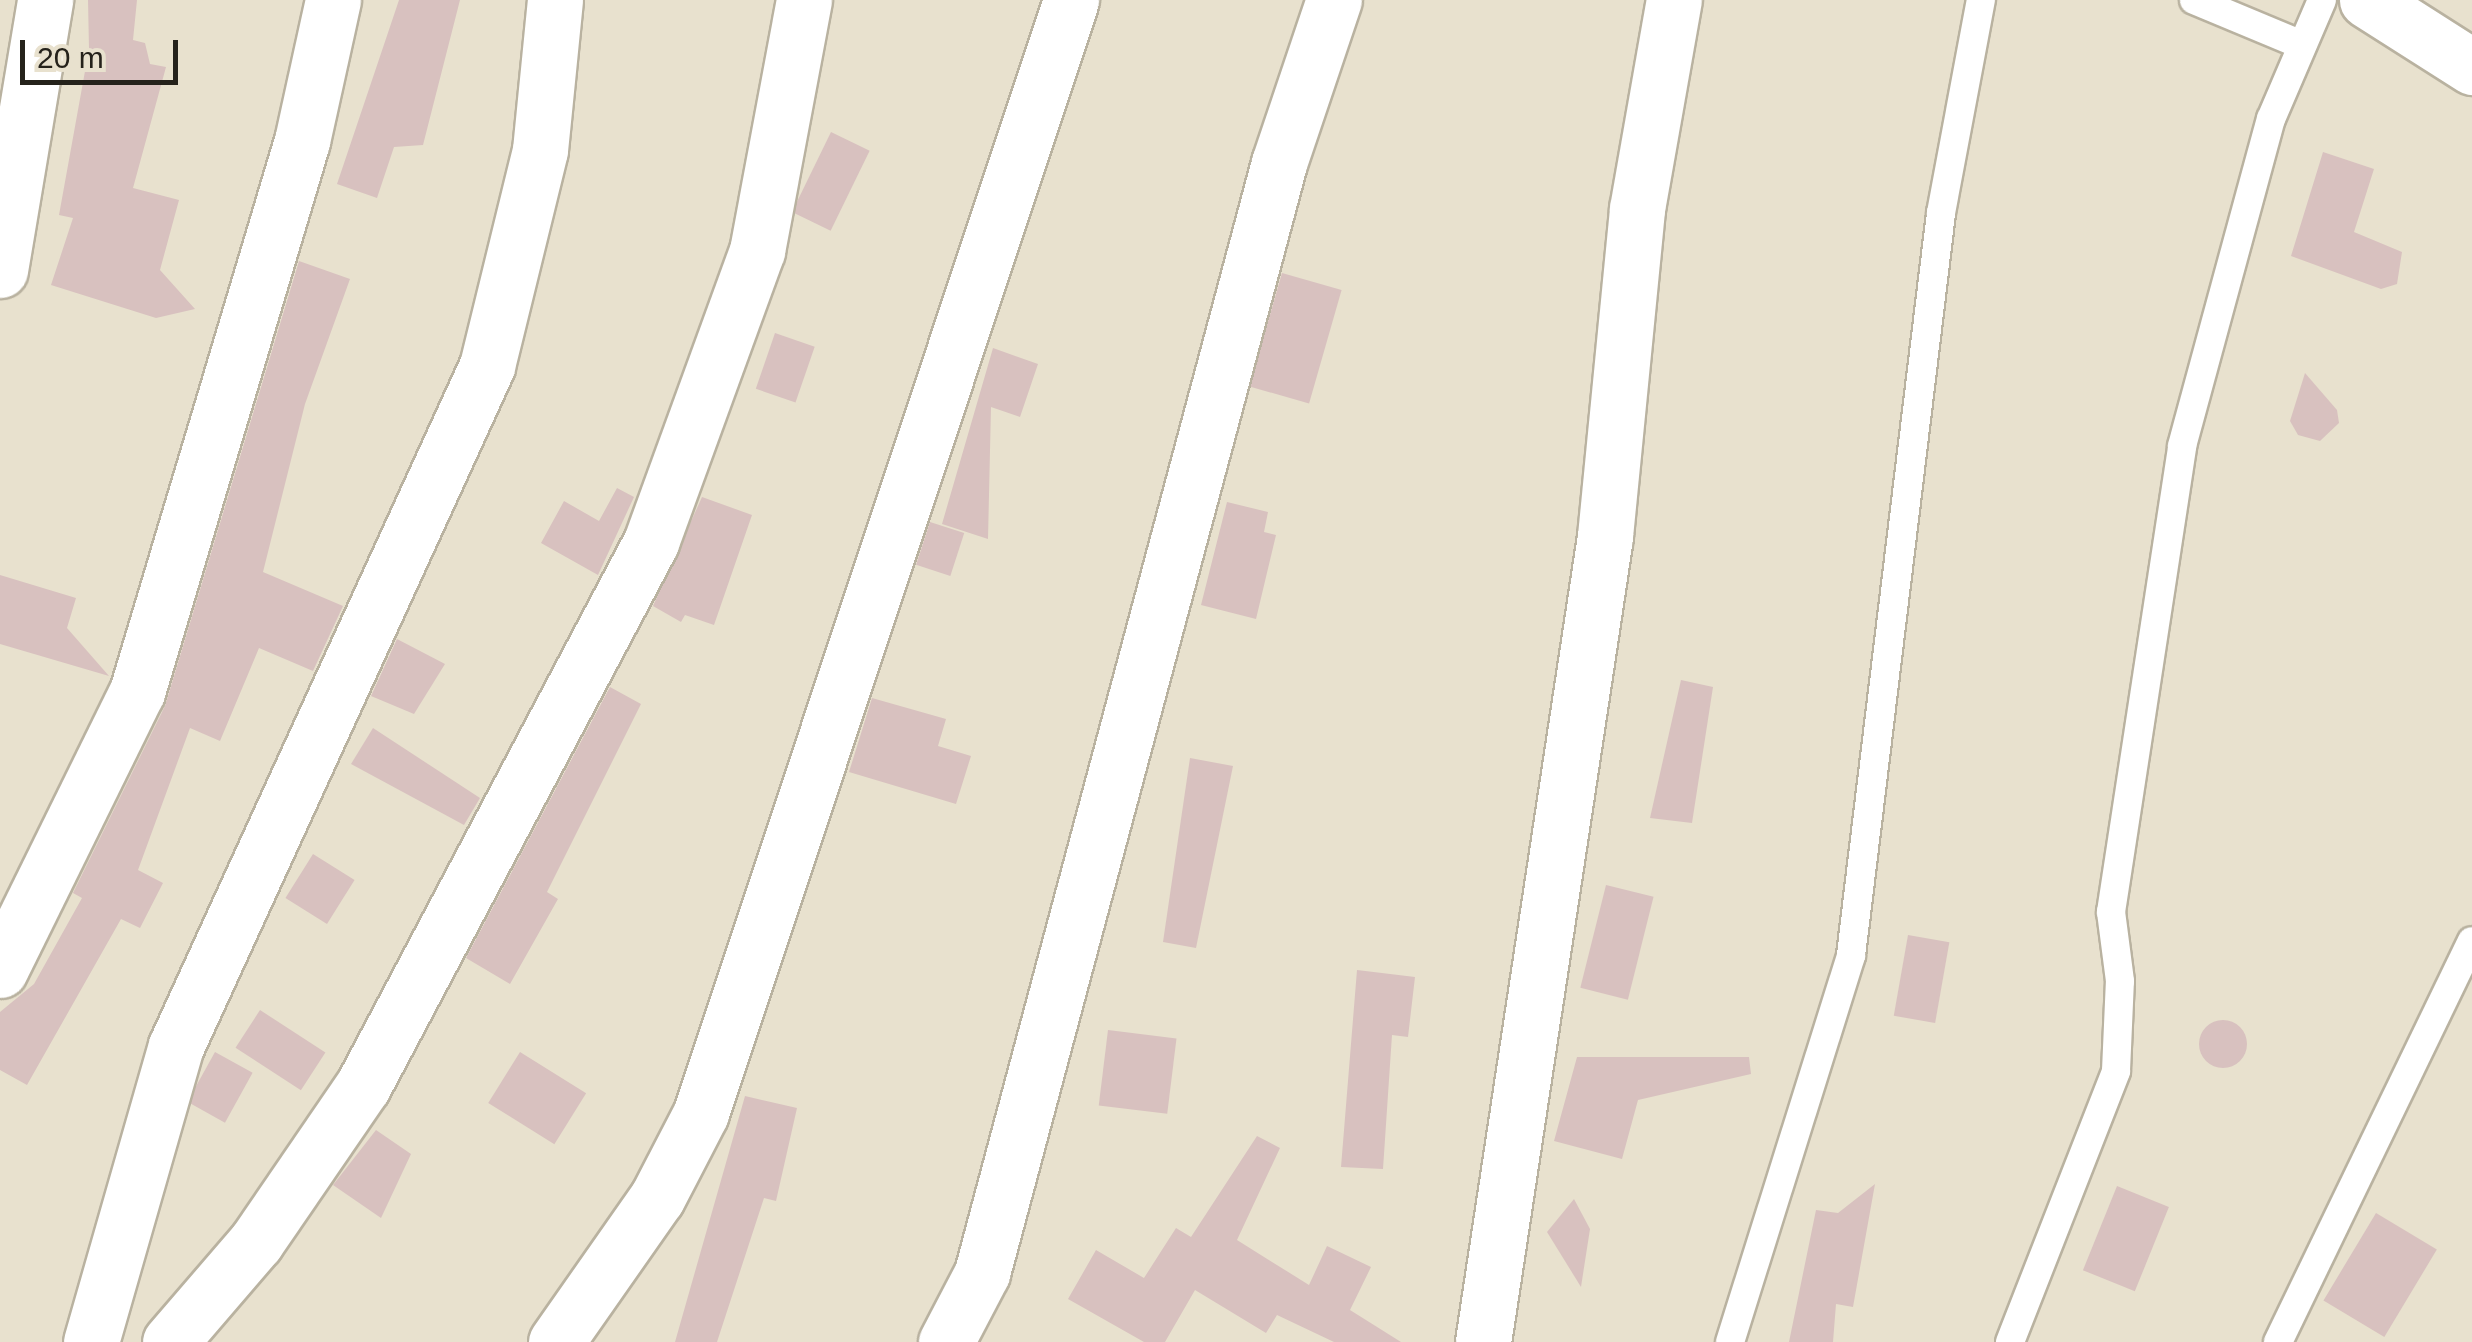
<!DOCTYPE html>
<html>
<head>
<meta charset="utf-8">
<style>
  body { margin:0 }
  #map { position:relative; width:2472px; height:1342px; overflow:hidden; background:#e8e1ce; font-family:Arial,sans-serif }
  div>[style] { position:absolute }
  .building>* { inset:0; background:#d8c1bf; transform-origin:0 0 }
  .round { border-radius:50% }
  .roads { filter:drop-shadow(2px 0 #b9b2a0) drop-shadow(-2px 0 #b9b2a0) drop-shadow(0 2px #b9b2a0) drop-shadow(0 -2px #b9b2a0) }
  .service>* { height:28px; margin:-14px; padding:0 14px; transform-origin:14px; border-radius:14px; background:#fff }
  .minor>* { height:55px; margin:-27.5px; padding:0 27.5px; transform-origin:27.5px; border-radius:27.5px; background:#fff }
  span { translate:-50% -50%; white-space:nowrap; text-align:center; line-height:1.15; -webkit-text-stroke:9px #e8e1ce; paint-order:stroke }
  .scale { position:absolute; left:20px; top:40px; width:158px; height:45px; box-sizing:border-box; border:5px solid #25221b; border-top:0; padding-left:12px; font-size:30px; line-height:35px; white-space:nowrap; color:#25221b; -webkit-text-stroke:8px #e8e1ce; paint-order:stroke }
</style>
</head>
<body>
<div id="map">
  <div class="building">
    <i style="clip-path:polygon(88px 0,137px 0,133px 40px,145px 43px,150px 64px,166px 67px,133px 188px,179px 200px,160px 270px,195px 309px,156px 318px,51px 285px,73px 218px,59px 215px,89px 49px)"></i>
    <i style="clip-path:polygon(399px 0,460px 0,423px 145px,394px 147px,377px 198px,337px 184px)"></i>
    <i style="left:831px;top:132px;width:43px;height:89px;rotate:26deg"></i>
    <i style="clip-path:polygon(2323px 152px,2374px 169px,2354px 232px,2402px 252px,2397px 284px,2381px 289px,2291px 256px)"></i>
    <i style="clip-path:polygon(299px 261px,350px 279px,305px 404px,263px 572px,343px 606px,313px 671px,259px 648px,220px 741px,190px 728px,138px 870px,163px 883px,140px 928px,121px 919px,27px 1085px,0 1070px,0 1012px,34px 984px,82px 898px,73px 893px,165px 706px)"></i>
    <i style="left:1282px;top:273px;width:62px;height:118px;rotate:16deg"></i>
    <i style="left:775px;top:333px;width:42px;height:59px;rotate:19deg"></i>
    <i style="clip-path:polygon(993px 348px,1038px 364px,1020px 417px,991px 407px,988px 539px,942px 524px)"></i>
    <i style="clip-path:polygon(2305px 373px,2337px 410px,2339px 423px,2320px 441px,2298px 435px,2290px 421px)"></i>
    <i style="clip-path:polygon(617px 488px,634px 497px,598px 575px,541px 543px,564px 501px,599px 521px)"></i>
    <i style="clip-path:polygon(702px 497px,752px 515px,714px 625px,685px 615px,681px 622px,653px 606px)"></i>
    <i style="clip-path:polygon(1227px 502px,1268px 512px,1264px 532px,1276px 535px,1256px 619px,1201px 605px)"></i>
    <i style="left:930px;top:522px;width:36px;height:45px;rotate:18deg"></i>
    <i style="clip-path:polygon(0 575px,76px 598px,67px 628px,109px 676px,0 644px)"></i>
    <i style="clip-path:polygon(397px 639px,445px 664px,414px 714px,371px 696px)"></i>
    <i style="clip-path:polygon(1681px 680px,1713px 687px,1692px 823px,1650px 818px)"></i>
    <i style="clip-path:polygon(610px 687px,641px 704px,547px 892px,558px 899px,510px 984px,466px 958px)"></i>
    <i style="clip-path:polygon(872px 698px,946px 719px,938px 746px,971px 756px,956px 804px,849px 772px)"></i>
    <i style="clip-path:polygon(373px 728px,480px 798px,464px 825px,351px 764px)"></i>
    <i style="clip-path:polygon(1190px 758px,1233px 766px,1196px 948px,1163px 942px)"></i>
    <i style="left:313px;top:854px;width:49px;height:52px;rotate:32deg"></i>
    <i style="left:1606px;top:885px;width:49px;height:106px;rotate:14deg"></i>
    <i style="left:1908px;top:935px;width:42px;height:82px;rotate:10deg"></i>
    <i style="clip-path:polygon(1357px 970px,1415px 977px,1408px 1037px,1392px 1035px,1383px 1169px,1341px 1167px)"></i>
    <i style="left:260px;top:1010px;width:78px;height:45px;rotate:33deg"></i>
    <i class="round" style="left:2199px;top:1020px;width:48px;height:48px"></i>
    <i style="left:1108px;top:1030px;width:69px;height:76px;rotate:7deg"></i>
    <i style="left:215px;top:1052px;width:43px;height:57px;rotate:29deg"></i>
    <i style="left:520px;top:1052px;width:78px;height:60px;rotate:32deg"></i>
    <i style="clip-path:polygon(1577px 1057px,1749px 1057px,1751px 1074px,1638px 1100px,1622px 1159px,1554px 1141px)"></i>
    <i style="clip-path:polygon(745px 1096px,797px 1108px,776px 1201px,764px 1198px,717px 1342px,675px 1342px)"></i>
    <i style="clip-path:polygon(376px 1130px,411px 1154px,381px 1218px,333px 1185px)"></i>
    <i style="clip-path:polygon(1257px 1136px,1280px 1148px,1237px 1240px,1309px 1285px,1327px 1246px,1371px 1267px,1350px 1310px,1401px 1342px,1334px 1342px,1277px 1315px,1266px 1333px,1195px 1290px,1165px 1342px,1144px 1342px,1068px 1299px,1096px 1250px,1144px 1278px,1176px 1228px,1191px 1237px)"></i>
    <i style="clip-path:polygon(1875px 1184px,1853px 1307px,1836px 1304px,1833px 1342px,1789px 1342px,1816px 1210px,1838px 1213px)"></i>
    <i style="left:2117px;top:1186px;width:56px;height:91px;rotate:22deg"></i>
    <i style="clip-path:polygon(1574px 1199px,1590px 1229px,1581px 1287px,1547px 1232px)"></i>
    <i style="left:2376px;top:1213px;width:71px;height:102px;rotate:31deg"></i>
  </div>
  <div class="roads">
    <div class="service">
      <i style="left:2194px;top:0;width:117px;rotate:22.6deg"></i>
      <i style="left:1730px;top:1342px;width:405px;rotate:-72.6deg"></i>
      <i style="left:1851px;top:955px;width:747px;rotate:-83.08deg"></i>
      <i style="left:1941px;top:213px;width:217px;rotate:-79.4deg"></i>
      <i style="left:2010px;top:1342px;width:291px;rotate:-68.6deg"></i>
      <i style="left:2116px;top:1071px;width:90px;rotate:-87.5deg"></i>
      <i style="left:2120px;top:981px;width:70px;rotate:-97.4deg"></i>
      <i style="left:2111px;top:912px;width:471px;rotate:-81.3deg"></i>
      <i style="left:2182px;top:446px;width:339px;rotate:-74.8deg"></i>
      <i style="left:2271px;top:119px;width:129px;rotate:-66.8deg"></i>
      <i style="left:2278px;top:1342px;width:445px;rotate:-64.2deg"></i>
    </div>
    <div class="minor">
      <i style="left:2367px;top:0;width:125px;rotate:32.5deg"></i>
      <i style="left:0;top:270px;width:274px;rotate:-80.5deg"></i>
      <i style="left:0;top:970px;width:310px;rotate:-63.8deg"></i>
      <i style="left:137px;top:692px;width:575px;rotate:-73.33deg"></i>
      <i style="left:302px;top:141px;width:144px;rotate:-77.6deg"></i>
      <i style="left:91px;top:1342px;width:308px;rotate:-74deg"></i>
      <i style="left:176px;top:1046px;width:748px;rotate:-65.42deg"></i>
      <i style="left:487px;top:366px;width:222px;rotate:-76.2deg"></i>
      <i style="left:540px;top:150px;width:151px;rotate:-84.3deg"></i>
      <i style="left:170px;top:1342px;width:132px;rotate:-49.3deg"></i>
      <i style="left:256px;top:1242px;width:189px;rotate:-55.6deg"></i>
      <i style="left:363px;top:1086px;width:616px;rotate:-62.1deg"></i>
      <i style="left:651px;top:542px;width:310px;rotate:-70deg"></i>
      <i style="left:757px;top:251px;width:255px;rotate:-79.4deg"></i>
      <i style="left:556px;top:1342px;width:176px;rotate:-55deg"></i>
      <i style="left:657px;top:1198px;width:96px;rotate:-62.6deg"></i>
      <i style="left:701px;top:1113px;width:1173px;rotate:-71.61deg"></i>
      <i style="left:946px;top:1342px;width:78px;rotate:-62.4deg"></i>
      <i style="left:982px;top:1273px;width:1149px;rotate:-75.02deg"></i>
      <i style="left:1279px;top:163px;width:172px;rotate:-71.4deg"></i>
      <i style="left:1483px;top:1342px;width:815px;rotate:-81.39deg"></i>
      <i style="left:1605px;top:536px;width:329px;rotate:-84.4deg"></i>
      <i style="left:1637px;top:209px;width:212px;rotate:-80deg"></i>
    </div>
  </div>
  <div class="scale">20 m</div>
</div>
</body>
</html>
